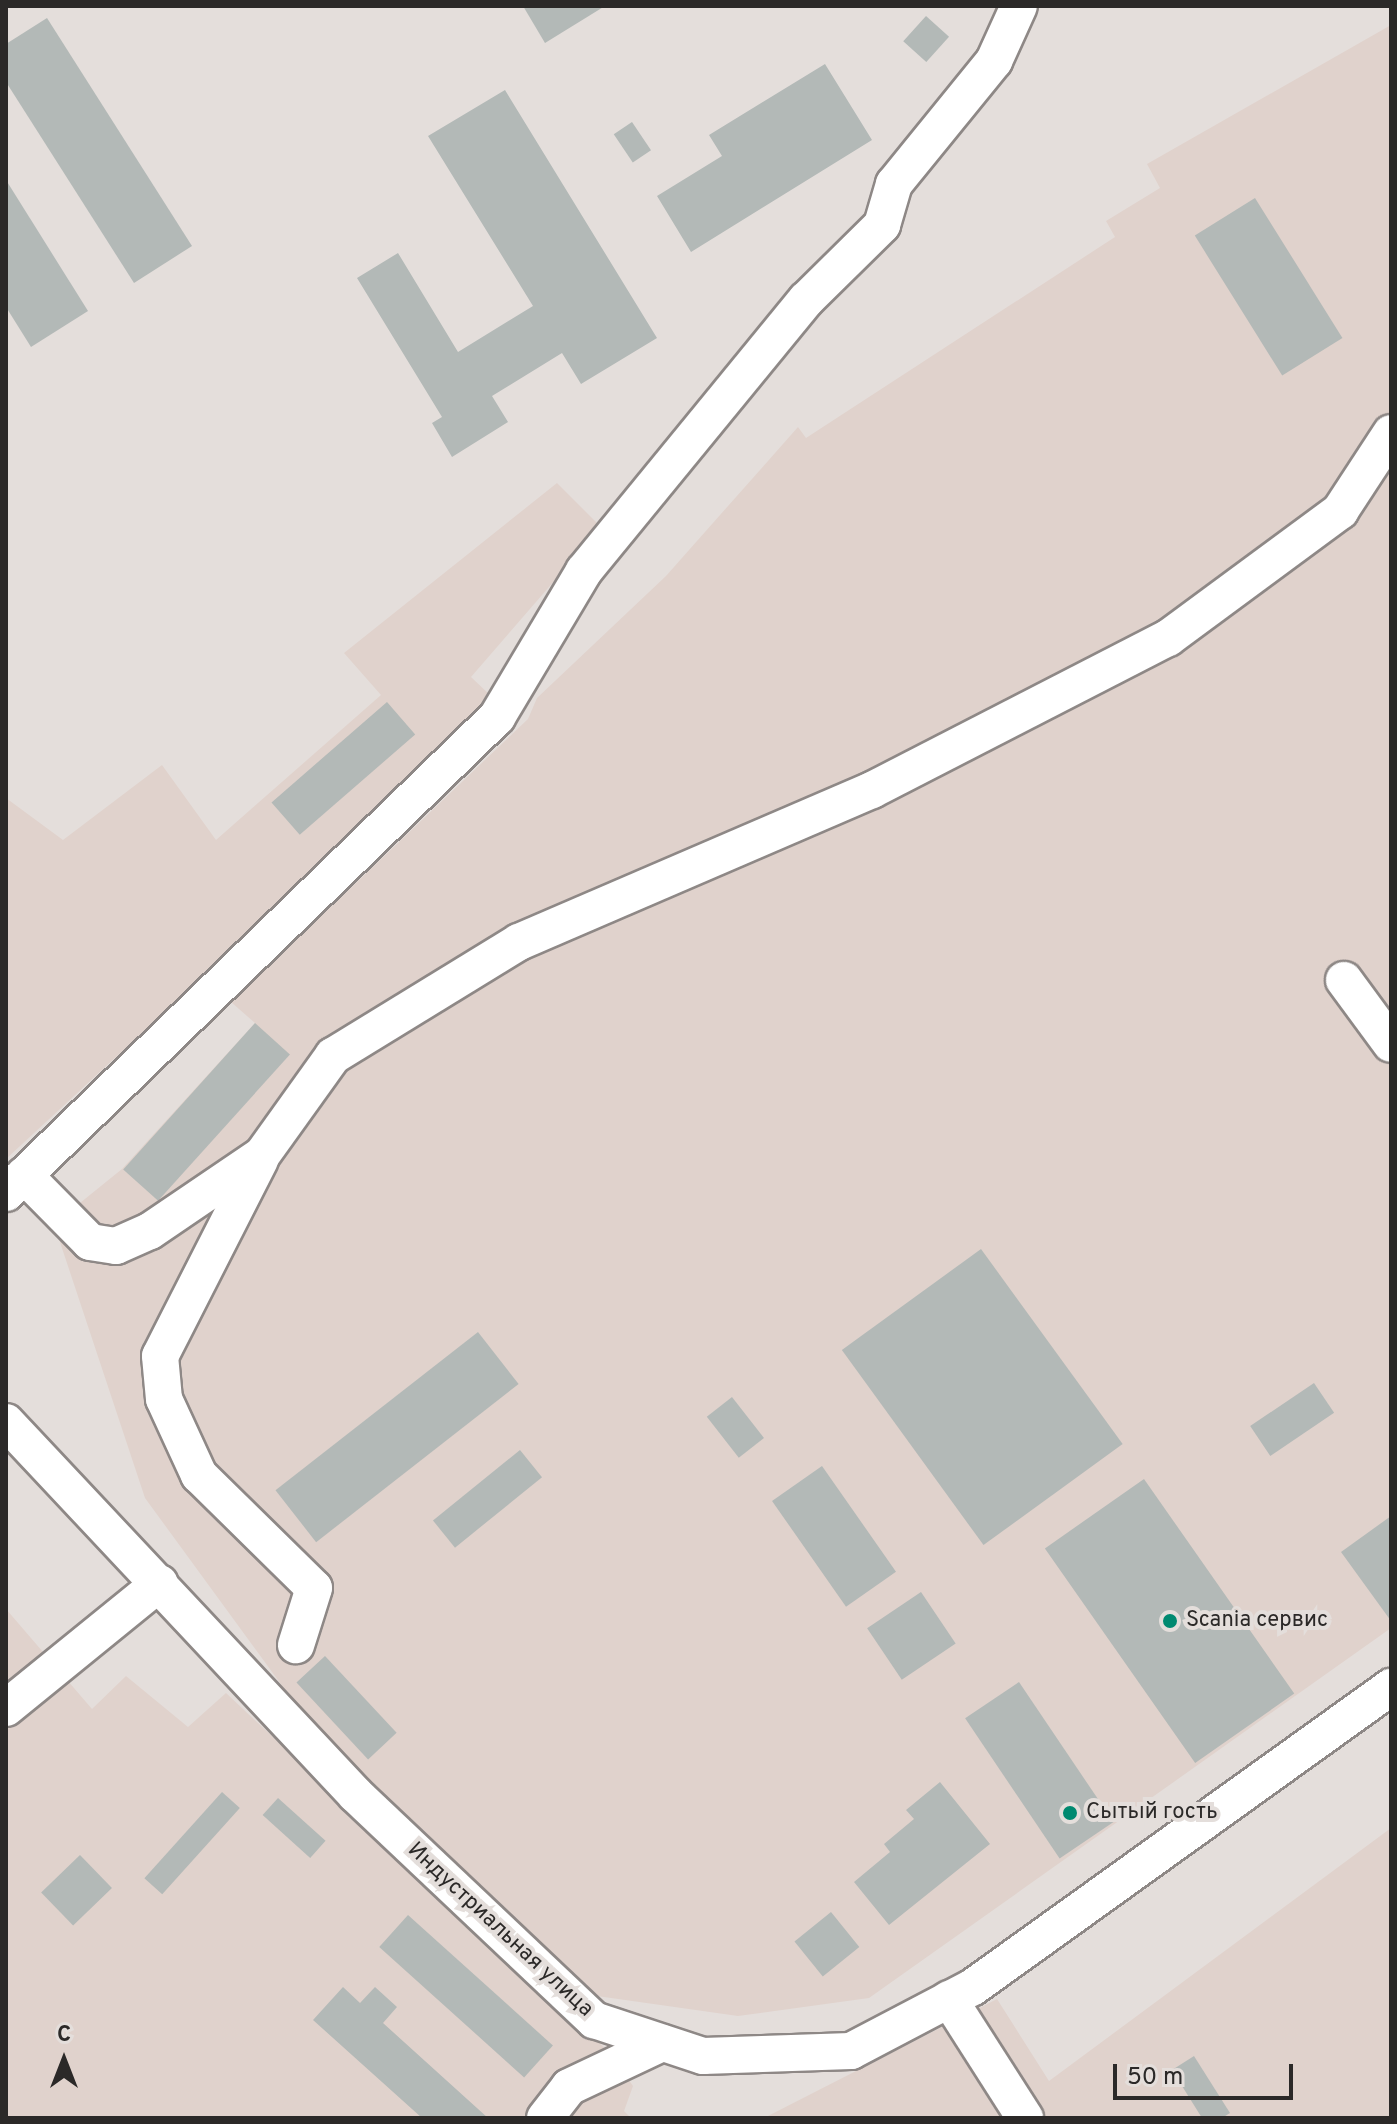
<!DOCTYPE html>
<html>
<head>
<meta charset="utf-8">
<style>
  body { margin:0 }
  #map { position:relative; width:1397px; height:2124px; overflow:hidden; background:#e4dedb; font-family:Overpass,sans-serif }
  div>[style] { position:absolute }
  .built>* { inset:0; background:#e0d2cc }
  .building>* { inset:0; background:#b3b9b7; transform-origin:0 0 }
  .roads { filter:drop-shadow(2px 0 #8e8886) drop-shadow(-2px 0 #8e8886) drop-shadow(0 2px #8e8886) drop-shadow(0 -2px #8e8886) }
  .minor>* { height:36px; margin:-18px; padding:0 18px; transform-origin:18px; border-radius:18px; background:#fff }
  .dots>* { width:22px; height:22px; translate:-50% -50%; box-sizing:border-box; border:4px solid #e4dedb; border-radius:50% }
  span { translate:-50% -50%; white-space:nowrap; text-align:center; line-height:1.15; -webkit-text-stroke:8px #e4dedb; paint-order:stroke }
  .poi-label { font-size:22px; color:#2b2928 }
  .left { translate:0 -50%; text-align:left }
  .street-label { font-size:22px; color:#2b2928 }
  .frame { position:absolute; inset:0; border:8px solid #2b2928; pointer-events:none }
  .north { position:absolute; left:24px; top:2020px; width:80px; height:80px; -webkit-text-stroke:6px #e4dedb; paint-order:stroke; rotate:0deg; font-size:22px; font-weight:700; line-height:32px; text-align:center; color:#2b2928 }
  .north::after { content:''; display:block; margin:auto; width:28px; height:36px; background:#2b2928; clip-path:polygon(50% 0,100% 100%,50% 72%,0 100%) }
  .scale { position:absolute; left:1113px; top:2064px; width:180px; height:36px; box-sizing:border-box; border:4px solid #2b2928; border-top:0; padding-left:10px; font-size:24px; line-height:28px; white-space:nowrap; color:#2b2928; -webkit-text-stroke:6px #e4dedb; paint-order:stroke }
</style>
</head>
<body>
<div id="map">
  <div class="built">
    <i style="clip-path:polygon(1391px 25px,1391px 1628px,869px 1998px,738px 2016px,597px 1996px,380px 1798px,294px 1702px,145px 1498px,54px 1224px,122px 1169px,255px 1023px,231px 1002px,528px 719px,537px 698px,666px 576px,798px 427px,806px 438px,1115px 237px,1106px 221px,1160px 188px,1147px 164px)"></i>
    <i style="clip-path:polygon(557px 483px,601px 527px,471px 677px,491px 696px,376px 816px,6px 1159px,6px 798px,63px 840px,162px 765px,216px 840px,381px 695px,344px 653px)"></i>
    <i style="clip-path:polygon(6px 1609px,92px 1709px,126px 1676px,188px 1727px,226px 1693px,611px 2054px,633px 2086px,624px 2111px,631px 2118px,6px 2118px)"></i>
    <i style="clip-path:polygon(1391px 1828px,1391px 2118px,764px 2118px,997px 1999px,1049px 2081px)"></i>
  </div>
  <div class="building">
    <i style="clip-path:polygon(523px 6px,605px 6px,545px 43px)"></i>
    <i style="left:926px;top:16px;width:31px;height:34px;rotate:42deg"></i>
    <i style="clip-path:polygon(47px 18px,192px 246px,134px 283px,6px 82px,6px 44px)"></i>
    <i style="clip-path:polygon(825px 64px,872px 140px,691px 252px,657px 196px,722px 156px,709px 135px)"></i>
    <i style="clip-path:polygon(505px 90px,657px 338px,581px 384px,562px 353px,492px 396px,508px 422px,452px 457px,432px 423px,442px 417px,357px 278px,398px 253px,458px 352px,533px 306px,428px 136px)"></i>
    <i style="left:632px;top:122px;width:34px;height:22px;rotate:56deg"></i>
    <i style="clip-path:polygon(6px 180px,88px 311px,31px 347px,6px 307px)"></i>
    <i style="left:1255px;top:198px;width:165px;height:71px;rotate:58deg"></i>
    <i style="left:387px;top:702px;width:43px;height:153px;rotate:49deg"></i>
    <i style="left:255px;top:1023px;width:47px;height:197px;rotate:42deg"></i>
    <i style="left:981px;top:1249px;width:241px;height:172px;rotate:54deg"></i>
    <i style="left:478px;top:1332px;width:66px;height:257px;rotate:52deg"></i>
    <i style="left:1314px;top:1383px;width:36px;height:77px;rotate:56deg"></i>
    <i style="left:732px;top:1397px;width:52px;height:32px;rotate:52deg"></i>
    <i style="left:520px;top:1450px;width:35px;height:112px;rotate:51deg"></i>
    <i style="left:822px;top:1466px;width:129px;height:61px;rotate:55deg"></i>
    <i style="left:1144px;top:1479px;width:262px;height:121px;rotate:55deg"></i>
    <i style="clip-path:polygon(1391px 1516px,1391px 1621px,1341px 1552px)"></i>
    <i style="left:921px;top:1592px;width:62px;height:65px;rotate:56deg"></i>
    <i style="left:325px;top:1656px;width:105px;height:39px;rotate:47deg"></i>
    <i style="left:1019px;top:1682px;width:169px;height:65px;rotate:56deg"></i>
    <i style="clip-path:polygon(940px 1782px,990px 1844px,889px 1925px,854px 1882px,890px 1852px,884px 1844px,914px 1819px,906px 1810px)"></i>
    <i style="left:222px;top:1792px;width:24px;height:116px;rotate:42deg"></i>
    <i style="left:278px;top:1798px;width:64px;height:23px;rotate:42deg"></i>
    <i style="left:80px;top:1855px;width:46px;height:54px;rotate:46deg"></i>
    <i style="left:831px;top:1912px;width:45px;height:47px;rotate:51deg"></i>
    <i style="left:408px;top:1915px;width:195px;height:43px;rotate:42deg"></i>
    <i style="clip-path:polygon(343px 1987px,360px 2003px,375px 1987px,397px 2007px,383px 2023px,488px 2118px,422px 2118px,313px 2020px)"></i>
    <i style="clip-path:polygon(1194px 2056px,1230px 2113px,1222px 2118px,1202px 2118px,1172px 2070px)"></i>
  </div>
  <div class="roads">
    <div class="minor">
      <i style="left:1344px;top:980px;width:79px;rotate:53.7deg"></i>
      <i style="left:260px;top:1160px;width:220px;rotate:117deg"></i>
      <i style="left:160px;top:1356px;width:43px;rotate:84.7deg"></i>
      <i style="left:164px;top:1399px;width:84px;rotate:65.3deg"></i>
      <i style="left:199px;top:1475px;width:161px;rotate:44.5deg"></i>
      <i style="left:314px;top:1588px;width:60px;rotate:107.5deg"></i>
      <i style="left:24px;top:1175px;width:94px;rotate:45.4deg"></i>
      <i style="left:90px;top:1242px;width:26px;rotate:9deg"></i>
      <i style="left:116px;top:1246px;width:37px;rotate:-24deg"></i>
      <i style="left:150px;top:1231px;width:135px;rotate:-34.2deg"></i>
      <i style="left:262px;top:1155px;width:122px;rotate:-54.4deg"></i>
      <i style="left:333px;top:1056px;width:218px;rotate:-31.5deg"></i>
      <i style="left:519px;top:942px;width:384px;rotate:-23.3deg"></i>
      <i style="left:872px;top:790px;width:333px;rotate:-27.2deg"></i>
      <i style="left:1168px;top:638px;width:214px;rotate:-36.4deg"></i>
      <i style="left:1340px;top:511px;width:93px;rotate:-56.8deg"></i>
      <i style="left:6px;top:1193px;width:684px;rotate:-44.11deg"></i>
      <i style="left:497px;top:717px;width:170px;rotate:-59.2deg"></i>
      <i style="left:584px;top:571px;width:350px;rotate:-50.7deg"></i>
      <i style="left:806px;top:300px;width:107px;rotate:-44.6deg"></i>
      <i style="left:882px;top:225px;width:43px;rotate:-73.7deg"></i>
      <i style="left:894px;top:184px;width:159px;rotate:-50.9deg"></i>
      <i style="left:994px;top:61px;width:60px;rotate:-65.6deg"></i>
      <i style="left:6px;top:1422px;width:511px;rotate:46.82deg"></i>
      <i style="left:356px;top:1795px;width:328px;rotate:43.4deg"></i>
      <i style="left:594px;top:2020px;width:115px;rotate:18.3deg"></i>
      <i style="left:703px;top:2056px;width:148px;rotate:-1.9deg"></i>
      <i style="left:851px;top:2051px;width:138px;rotate:-27.7deg"></i>
      <i style="left:973px;top:1987px;width:515px;rotate:-35.67deg"></i>
      <i style="left:6px;top:1708px;width:198px;rotate:-39.1deg"></i>
      <i style="left:949px;top:1999px;width:141px;rotate:57.4deg"></i>
      <i style="left:545px;top:2118px;width:39px;rotate:-52deg"></i>
      <i style="left:569px;top:2087px;width:103px;rotate:-25.3deg"></i>
    </div>
  </div>
  <div class="dots">
    <i style="left:1170px;top:1621px;background:#008970"></i>
    <i style="left:1070px;top:1813px;background:#008970"></i>
  </div>
  <div class="poi-label">
    <span class="left" style="left:1186px;top:1621px">Scania сервис</span>
    <span class="left" style="left:1086px;top:1813px">Сытый гость</span>
  </div>
  <div class="street-label">
    <span style="left:500px;top:1930px;rotate:43deg">Индустриальная улица</span>
  </div>
  <div class="frame"></div>
  <div class="north">С</div>
  <div class="scale">50 m</div>
</div>
</body>
</html>
